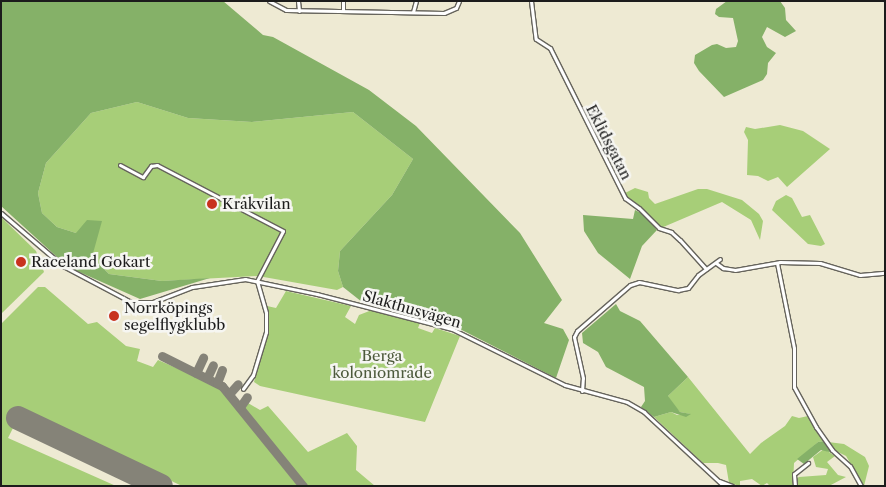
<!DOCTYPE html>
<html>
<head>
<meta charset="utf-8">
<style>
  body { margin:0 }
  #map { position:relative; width:886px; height:487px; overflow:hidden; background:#eeead3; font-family:"Libre Caslon Text",serif }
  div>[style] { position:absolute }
  .green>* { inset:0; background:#a7ce78 }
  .forest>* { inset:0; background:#85b168 }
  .stream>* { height:1px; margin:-0.5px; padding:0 0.5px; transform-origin:0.5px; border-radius:0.5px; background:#7cbbf0 }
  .taxiway>* { height:9px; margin:-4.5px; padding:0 4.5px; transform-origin:4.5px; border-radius:4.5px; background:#858378 }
  .runway>* { height:24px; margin:-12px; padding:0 12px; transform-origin:12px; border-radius:12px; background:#858378 }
  .roads { filter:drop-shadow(1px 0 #66645c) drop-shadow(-1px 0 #66645c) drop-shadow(0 1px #66645c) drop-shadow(0 -1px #66645c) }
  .street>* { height:3px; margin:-1.5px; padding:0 1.5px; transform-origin:1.5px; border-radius:1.5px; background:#fff }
  .dots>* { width:14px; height:14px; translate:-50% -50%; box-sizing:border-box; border:2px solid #f6f6f2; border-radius:50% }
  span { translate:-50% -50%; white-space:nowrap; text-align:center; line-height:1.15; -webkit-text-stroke:5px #f6f6f2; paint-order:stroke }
  .street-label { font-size:15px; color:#1c1c1c }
  .poi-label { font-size:15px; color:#1c1c1c }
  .left { translate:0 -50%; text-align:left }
  .park-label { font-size:15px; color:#4d5a3c }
  .frame { position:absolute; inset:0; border:2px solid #1c1c1c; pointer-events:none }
</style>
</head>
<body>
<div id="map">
  <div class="green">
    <i style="clip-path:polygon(137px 102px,188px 118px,252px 122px,353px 112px,413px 159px,392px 195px,340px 251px,338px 271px,343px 287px,337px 290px,258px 276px,162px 281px,109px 274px,92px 257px,76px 233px,57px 227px,42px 213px,38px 193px,46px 163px,91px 113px)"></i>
    <i style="clip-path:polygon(780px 125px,803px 131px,830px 149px,787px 187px,778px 177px,768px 181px,758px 176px,747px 175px,748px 140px,744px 132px,746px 127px,755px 129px)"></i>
    <i style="clip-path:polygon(635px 188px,648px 192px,649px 198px,655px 204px,698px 189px,707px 189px,742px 200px,759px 214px,763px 221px,760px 240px,751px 220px,722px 202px,661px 228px,626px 198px,623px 194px)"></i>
    <i style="clip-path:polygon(786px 195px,792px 198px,802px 217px,810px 215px,825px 244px,821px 246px,808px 244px,772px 210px,776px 201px)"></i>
    <i style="clip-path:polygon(1px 217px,36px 251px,44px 272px,1px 314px)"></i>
    <i style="clip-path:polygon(38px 287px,45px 287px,88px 324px,97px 322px,126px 346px,140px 349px,137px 361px,153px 367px,158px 360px,209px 382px,221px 390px,298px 486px,182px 486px,22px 410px,8px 438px,116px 486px,1px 486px,1px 324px)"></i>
    <i style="clip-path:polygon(286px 291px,351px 306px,345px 317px,355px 324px,359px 315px,372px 310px,420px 323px,418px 328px,432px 333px,435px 328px,460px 336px,425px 422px,260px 386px,254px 382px,267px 335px,267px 306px,276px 308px)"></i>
    <i style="clip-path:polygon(688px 377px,750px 454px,761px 443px,785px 426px,792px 416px,799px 418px,808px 416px,824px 441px,818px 442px,794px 463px,793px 486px,770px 486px,767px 483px,762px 486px,752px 479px,740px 481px,740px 486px,729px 483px,726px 465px,718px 463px,703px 463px,654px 417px,671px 412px,677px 415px,690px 414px,680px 412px,669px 401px,668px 396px)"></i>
    <i style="clip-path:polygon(248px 403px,260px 410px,268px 406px,308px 452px,347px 433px,357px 446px,356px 470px,375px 486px,307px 486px,244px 408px)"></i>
    <i style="clip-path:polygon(828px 442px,844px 444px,865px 457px,869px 466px,864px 486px,846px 456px,834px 450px)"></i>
    <i style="clip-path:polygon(824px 449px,835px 456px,827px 462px,838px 475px,846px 477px,829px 486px,798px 486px,796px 479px,799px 477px,826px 475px,828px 469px,816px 467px,813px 457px)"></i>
  </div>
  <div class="forest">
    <i style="clip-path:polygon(1px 1px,223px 1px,263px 35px,273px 37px,369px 90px,416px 126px,520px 233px,562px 300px,544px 323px,563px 329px,569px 340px,556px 378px,450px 324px,362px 302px,343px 287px,338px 271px,340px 251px,392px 195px,413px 159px,353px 112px,252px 122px,188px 118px,137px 102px,91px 113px,46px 163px,38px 193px,42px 213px,57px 227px,76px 233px,87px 220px,102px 221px,92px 257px,109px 274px,162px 281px,210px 278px,140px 299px,68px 267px,1px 206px)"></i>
    <i style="clip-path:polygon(727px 1px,780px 1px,785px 8px,786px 20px,796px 31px,785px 37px,767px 27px,762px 37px,767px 47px,776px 53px,768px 63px,767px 74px,763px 80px,724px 97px,699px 71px,694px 63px,695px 55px,712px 45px,717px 44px,726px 48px,736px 47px,738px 41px,733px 18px,719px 17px,715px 14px,716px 9px)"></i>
    <i style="clip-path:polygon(635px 210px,645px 215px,657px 230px,642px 246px,630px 279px,598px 253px,584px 231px,583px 215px,633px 219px)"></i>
    <i style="clip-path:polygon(616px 304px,620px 311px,640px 321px,688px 377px,668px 396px,680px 412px,691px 414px,686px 417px,671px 412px,654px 417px,641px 407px,645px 401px,644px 387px,606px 367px,598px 352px,583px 343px,582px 333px)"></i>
    <i style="clip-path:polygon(824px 441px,833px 453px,821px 450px,804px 464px,797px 459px,818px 442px)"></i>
  </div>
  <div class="stream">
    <i style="left:883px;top:1px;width:3px;rotate:45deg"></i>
  </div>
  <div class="taxiway">
    <i style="left:162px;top:356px;width:67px;rotate:26.6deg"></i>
    <i style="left:222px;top:386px;width:129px;rotate:51deg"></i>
    <i style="left:196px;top:373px;width:17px;rotate:-65deg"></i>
    <i style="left:207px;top:378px;width:14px;rotate:-65deg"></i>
    <i style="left:217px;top:383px;width:14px;rotate:-69deg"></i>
    <i style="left:229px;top:394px;width:13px;rotate:-48deg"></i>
    <i style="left:240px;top:407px;width:12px;rotate:-55deg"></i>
  </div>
  <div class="runway">
    <i style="left:18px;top:418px;width:158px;rotate:25.4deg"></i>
  </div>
  <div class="roads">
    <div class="street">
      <i style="left:269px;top:1px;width:19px;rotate:28deg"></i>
      <i style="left:286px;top:10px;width:158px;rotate:1.1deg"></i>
      <i style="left:444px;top:13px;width:13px;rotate:-23deg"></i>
      <i style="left:456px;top:8px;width:8px;rotate:-67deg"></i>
      <i style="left:298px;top:1px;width:10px;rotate:84deg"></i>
      <i style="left:531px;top:1px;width:38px;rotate:83deg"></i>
      <i style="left:536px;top:39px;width:17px;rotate:33deg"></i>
      <i style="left:550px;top:48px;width:168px;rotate:63.4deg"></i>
      <i style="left:625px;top:198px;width:17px;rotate:36deg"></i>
      <i style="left:639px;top:208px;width:28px;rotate:45deg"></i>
      <i style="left:659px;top:228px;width:13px;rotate:18deg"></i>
      <i style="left:671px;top:232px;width:12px;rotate:42deg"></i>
      <i style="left:680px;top:240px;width:39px;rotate:48deg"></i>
      <i style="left:343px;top:11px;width:10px;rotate:-90deg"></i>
      <i style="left:413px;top:12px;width:11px;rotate:-75deg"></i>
      <i style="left:120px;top:165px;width:26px;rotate:28deg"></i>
      <i style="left:143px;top:177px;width:14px;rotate:-54deg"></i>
      <i style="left:151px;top:166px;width:6px;rotate:-9deg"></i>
      <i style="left:157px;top:165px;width:142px;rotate:27.6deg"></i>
      <i style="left:283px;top:231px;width:56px;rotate:117.5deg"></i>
      <i style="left:257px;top:281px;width:33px;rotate:74deg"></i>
      <i style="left:266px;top:313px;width:19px;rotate:90deg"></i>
      <i style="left:266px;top:332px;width:45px;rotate:106.8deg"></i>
      <i style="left:253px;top:375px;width:17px;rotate:126deg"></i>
      <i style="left:1px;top:213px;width:82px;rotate:40.5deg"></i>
      <i style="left:63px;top:266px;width:77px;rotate:27.9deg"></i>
      <i style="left:131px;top:302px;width:22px"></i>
      <i style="left:153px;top:302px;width:42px;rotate:-21deg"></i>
      <i style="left:192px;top:287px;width:54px;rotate:-8.6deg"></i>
      <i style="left:245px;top:279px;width:74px;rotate:11.8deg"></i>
      <i style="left:317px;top:294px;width:139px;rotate:14.5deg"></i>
      <i style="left:452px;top:329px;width:126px;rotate:26.4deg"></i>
      <i style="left:565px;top:385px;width:64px;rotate:15.3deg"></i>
      <i style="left:627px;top:402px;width:20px;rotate:30deg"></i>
      <i style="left:644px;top:412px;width:109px;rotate:42.8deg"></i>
      <i style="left:716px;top:263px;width:9px;rotate:36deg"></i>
      <i style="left:723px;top:268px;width:12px;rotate:9deg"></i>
      <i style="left:735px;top:270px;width:46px;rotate:-10.1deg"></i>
      <i style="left:780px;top:262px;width:40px;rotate:1.4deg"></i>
      <i style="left:820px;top:263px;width:42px;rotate:16.7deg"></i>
      <i style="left:860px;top:275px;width:25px;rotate:-5deg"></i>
      <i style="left:777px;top:263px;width:87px;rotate:78.7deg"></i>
      <i style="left:794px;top:348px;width:39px;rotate:90deg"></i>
      <i style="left:794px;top:387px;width:46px;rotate:61.2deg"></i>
      <i style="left:816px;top:427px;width:28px;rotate:55deg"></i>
      <i style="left:832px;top:450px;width:24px;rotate:42deg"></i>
      <i style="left:850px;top:466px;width:23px;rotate:61deg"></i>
      <i style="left:582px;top:391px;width:13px;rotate:-86deg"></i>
      <i style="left:583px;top:378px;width:42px;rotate:-102.4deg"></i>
      <i style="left:574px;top:337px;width:7px;rotate:-63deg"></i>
      <i style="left:577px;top:331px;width:70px;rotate:-41deg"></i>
      <i style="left:630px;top:285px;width:9px;rotate:-18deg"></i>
      <i style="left:639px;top:282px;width:40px;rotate:12deg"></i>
      <i style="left:678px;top:290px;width:10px;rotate:-11deg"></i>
      <i style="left:688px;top:288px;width:16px;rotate:-52deg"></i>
      <i style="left:698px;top:275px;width:27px;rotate:-36deg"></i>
      <i style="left:719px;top:481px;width:14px;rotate:21deg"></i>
      <i style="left:795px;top:486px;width:12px;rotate:-95deg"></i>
      <i style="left:794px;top:474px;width:18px;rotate:-38deg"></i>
    </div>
  </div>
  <div class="dots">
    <i style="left:212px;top:204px;background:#c8321e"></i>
    <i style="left:21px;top:262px;background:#c8321e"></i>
    <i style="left:114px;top:316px;background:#c8321e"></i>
  </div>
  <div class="street-label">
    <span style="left:609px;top:142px;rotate:63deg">Eklidsgatan</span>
    <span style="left:412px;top:309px;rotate:16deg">Slakthusvägen</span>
  </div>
  <div class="poi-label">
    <span class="left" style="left:222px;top:204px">Kråkvilan</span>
    <span class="left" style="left:31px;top:262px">Raceland Gokart</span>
    <span class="left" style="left:124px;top:316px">Norrköpings<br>segelflygklubb</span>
  </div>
  <div class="park-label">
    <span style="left:382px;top:364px">Berga<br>koloniområde</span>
  </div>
  <div class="frame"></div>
</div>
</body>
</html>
